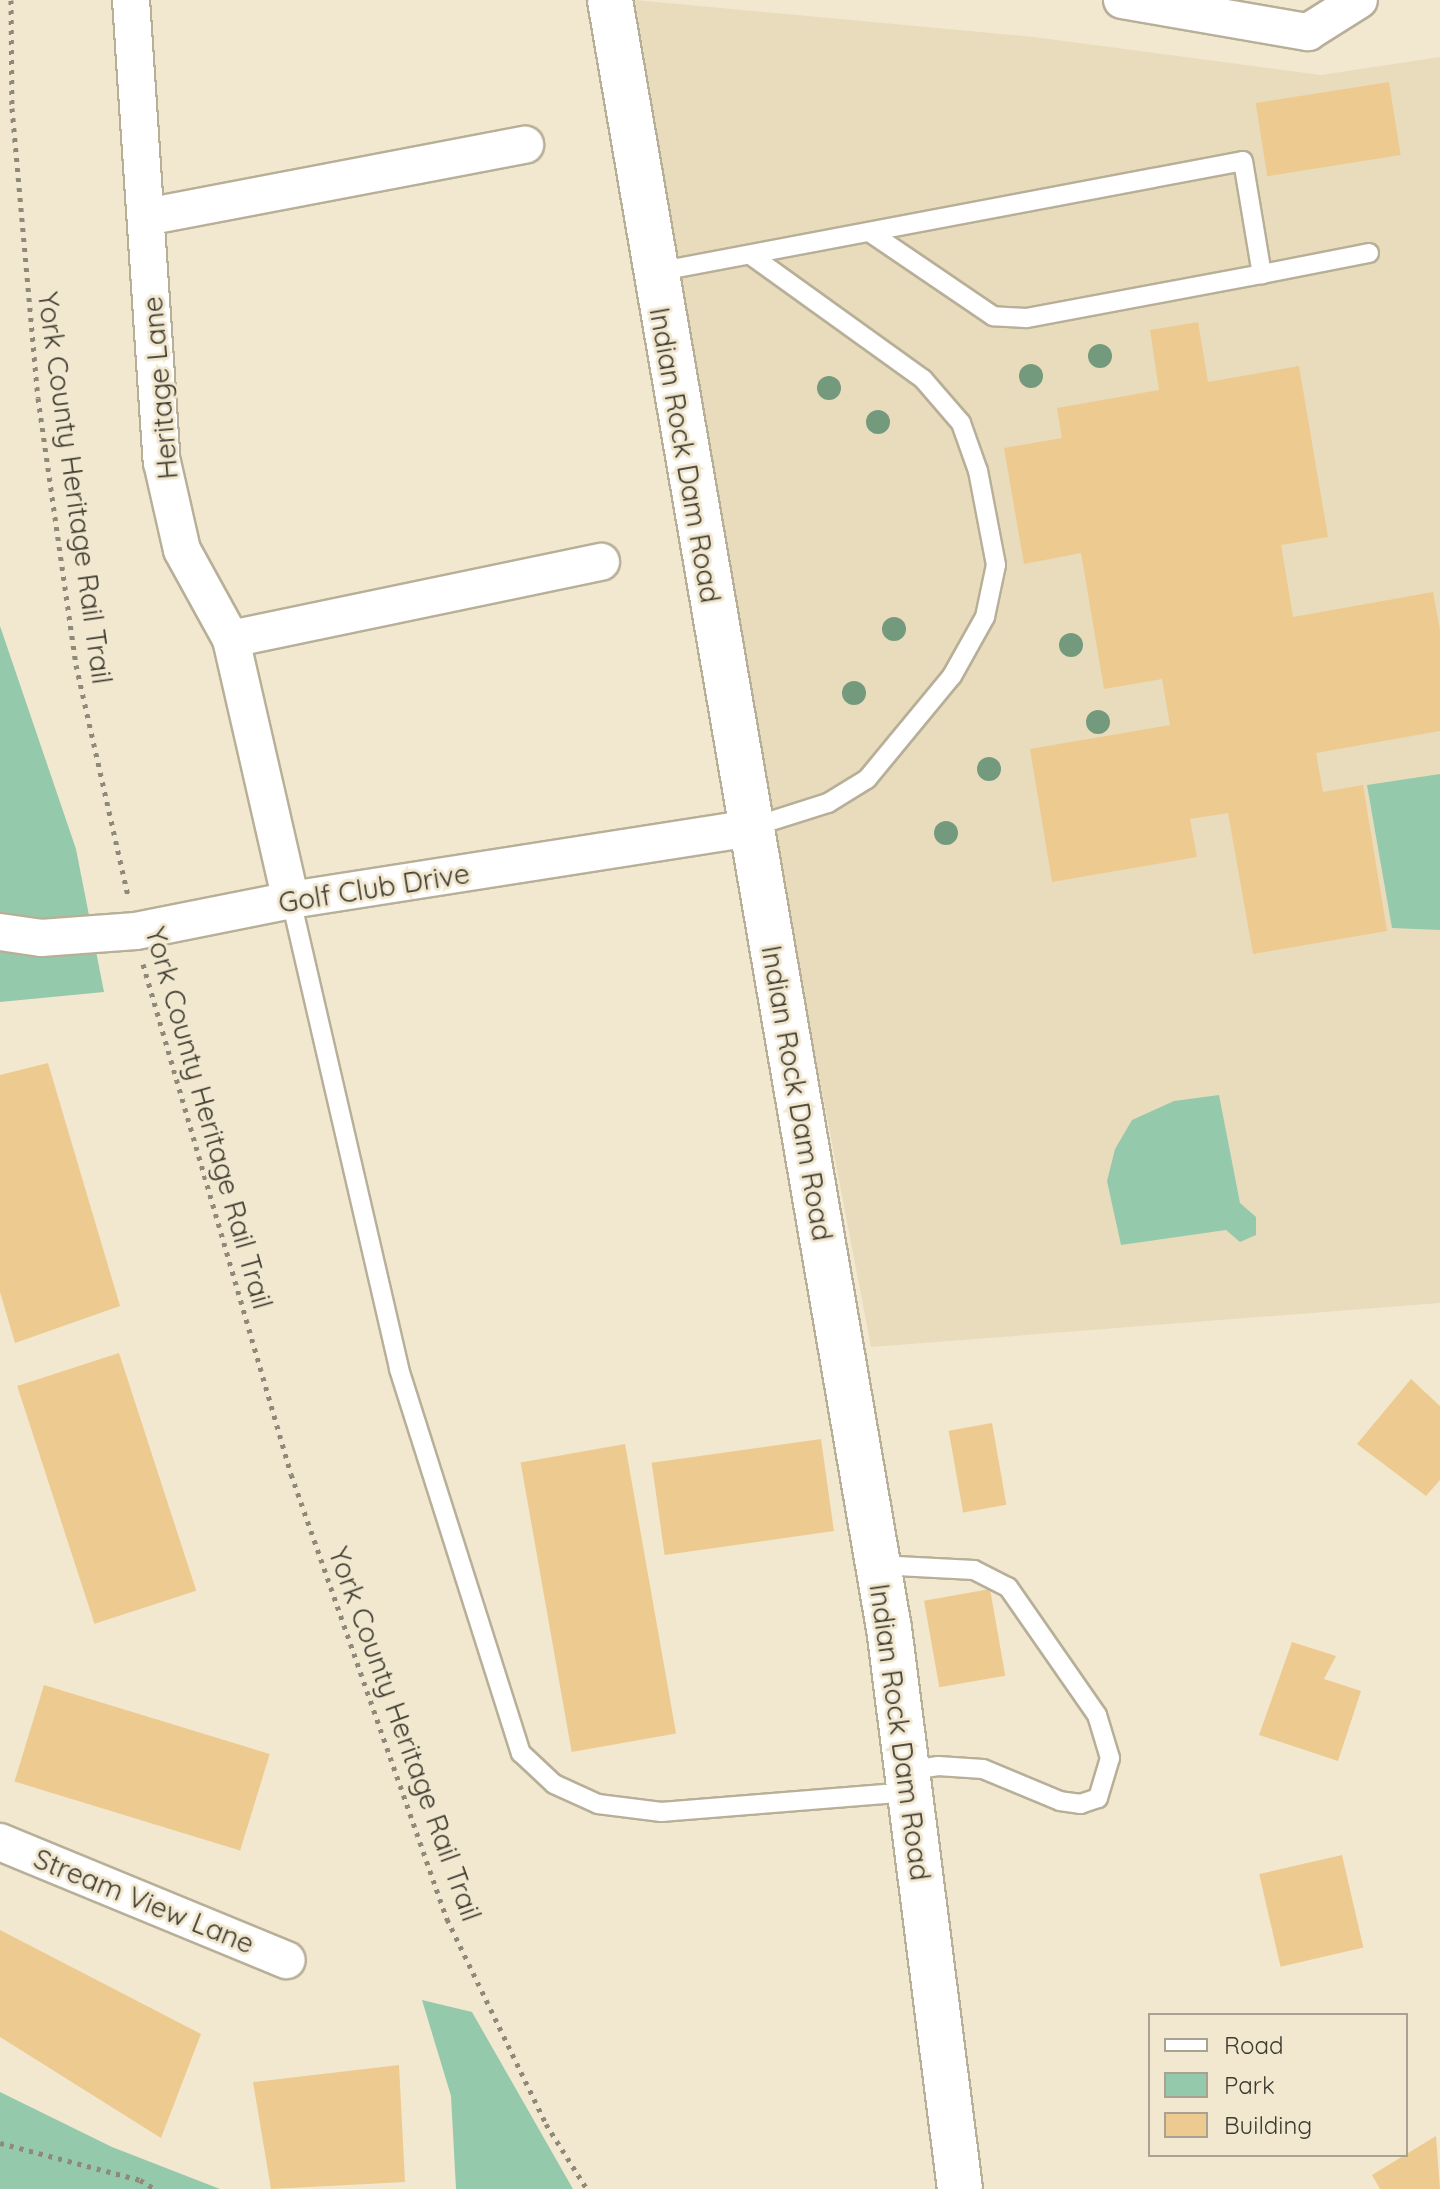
<!DOCTYPE html>
<html>
<head>
<meta charset="utf-8">
<style>
  body { margin:0 }
  #map { position:relative; width:1440px; height:2189px; overflow:hidden; background:#f2e8d0; font-family:Quicksand,sans-serif }
  div>[style] { position:absolute }
  .built>* { inset:0; background:#e9dcbd }
  .green>* { inset:0; background:#95c9ab }
  .building>* { inset:0; background:#edca90; transform-origin:0 0 }
  .path>* { height:5px; margin-top:-2.5px; transform-origin:0; background:repeating-linear-gradient(90deg,#8f8979 0 4px,transparent 0 10px) }
  .roads { filter:drop-shadow(2px 0 #b8af98) drop-shadow(-2px 0 #b8af98) drop-shadow(0 2px #b8af98) drop-shadow(0 -2px #b8af98) }
  .lane>* { height:18px; margin:-9px; padding:0 9px; transform-origin:9px; border-radius:9px; background:#fff }
  .street>* { height:36px; margin:-18px; padding:0 18px; transform-origin:18px; border-radius:18px; background:#fff }
  .secondary>* { height:44px; margin:-22px; padding:0 22px; transform-origin:22px; border-radius:22px; background:#fff }
  .trees>* { width:24px; height:24px; margin:-12px; border-radius:50%; background:#739a7d }
  span { translate:-50% -50%; white-space:nowrap; text-align:center; line-height:1.15; -webkit-text-stroke:6px #f2e8d0; paint-order:stroke }
  .street-label { font-size:28px; color:#3d3a30 }
  .legend { position:absolute; left:1148px; top:2013px; width:260px; height:144px; box-sizing:border-box; background:#f2e8d0; border:2px solid #aaa290; margin:0; padding:10px 14px; list-style:none; font-size:24px; color:#3d3a30 }
  .legend li { display:flex; align-items:center; gap:16px; height:40px }
  .legend b { width:40px; border:2px solid #aaa290 }
</style>
</head>
<body>
<div id="map">
  <div class="built">
    <i style="clip-path:polygon(635px 0,1034px 37px,1321px 75px,1440px 57px,1440px 1303px,871px 1347px,781px 877px)"></i>
  </div>
  <div class="green">
    <i style="clip-path:polygon(0 626px,76px 849px,104px 992px,0 1002px)"></i>
    <i style="clip-path:polygon(1440px 774px,1440px 930px,1392px 928px,1367px 785px)"></i>
    <i style="clip-path:polygon(1219px 1095px,1240px 1203px,1256px 1217px,1256px 1235px,1240px 1242px,1226px 1230px,1121px 1245px,1107px 1181px,1115px 1149px,1132px 1120px,1174px 1101px)"></i>
    <i style="clip-path:polygon(422px 2000px,472px 2012px,573px 2189px,456px 2189px,451px 2096px)"></i>
    <i style="clip-path:polygon(0 2092px,112px 2147px,220px 2189px,0 2189px)"></i>
  </div>
  <div class="building">
    <i style="left:1389px;top:82px;width:74px;height:135px;rotate:81deg"></i>
    <i style="clip-path:polygon(1198px 322px,1208px 382px,1299px 366px,1328px 537px,1281px 545px,1293px 617px,1433px 592px,1440px 630px,1440px 731px,1316px 753px,1323px 792px,1363px 785px,1387px 931px,1253px 954px,1228px 813px,1190px 819px,1197px 857px,1052px 882px,1030px 749px,1170px 725px,1162px 679px,1104px 689px,1081px 553px,1024px 564px,1004px 448px,1062px 438px,1057px 408px,1159px 390px,1150px 330px)"></i>
    <i style="clip-path:polygon(48px 1063px,120px 1306px,15px 1343px,0 1292px,0 1075px)"></i>
    <i style="left:119px;top:1353px;width:250px;height:107px;rotate:72deg"></i>
    <i style="clip-path:polygon(1411px 1379px,1440px 1406px,1440px 1480px,1426px 1496px,1357px 1444px)"></i>
    <i style="left:992px;top:1423px;width:83px;height:44px;rotate:80deg"></i>
    <i style="left:821px;top:1439px;width:93px;height:171px;rotate:82deg"></i>
    <i style="left:625px;top:1444px;width:294px;height:106px;rotate:80deg"></i>
    <i style="left:990px;top:1589px;width:88px;height:67px;rotate:80deg"></i>
    <i style="clip-path:polygon(1292px 1642px,1336px 1656px,1324px 1679px,1361px 1691px,1338px 1761px,1259px 1735px)"></i>
    <i style="left:44px;top:1685px;width:236px;height:101px;rotate:17deg"></i>
    <i style="left:1342px;top:1855px;width:95px;height:85px;rotate:77deg"></i>
    <i style="clip-path:polygon(0 1930px,201px 2034px,161px 2138px,0 2037px)"></i>
    <i style="clip-path:polygon(399px 2065px,405px 2182px,271px 2189px,253px 2082px)"></i>
    <i style="clip-path:polygon(1436px 2136px,1440px 2189px,1380px 2189px,1372px 2175px)"></i>
  </div>
  <div class="path">
    <i style="left:11px;top:0;width:108px;rotate:89.5deg"></i>
    <i style="left:12px;top:108px;width:291px;rotate:84.9deg"></i>
    <i style="left:38px;top:398px;width:270px;rotate:81.9deg"></i>
    <i style="left:76px;top:665px;width:237px;rotate:77.3deg"></i>
    <i style="left:143px;top:964px;width:531px;rotate:73.82deg"></i>
    <i style="left:291px;top:1474px;width:472px;rotate:70.7deg"></i>
    <i style="left:447px;top:1919px;width:228px;rotate:64.2deg"></i>
    <i style="left:546px;top:2124px;width:77px;rotate:57.8deg"></i>
    <i style="left:0;top:2143px;width:145px;rotate:14.8deg"></i>
    <i style="left:140px;top:2180px;width:17px;rotate:31deg"></i>
  </div>
  <div class="roads">
    <div class="lane">
      <i style="left:656px;top:272px;width:597px;rotate:-10.71deg"></i>
      <i style="left:1243px;top:161px;width:115px;rotate:80.5deg"></i>
      <i style="left:1262px;top:274px;width:240px;rotate:169.4deg"></i>
      <i style="left:1026px;top:318px;width:33px;rotate:-177deg"></i>
      <i style="left:993px;top:316px;width:148px;rotate:-145.8deg"></i>
      <i style="left:1262px;top:274px;width:109px;rotate:-11.1deg"></i>
      <i style="left:749px;top:828px;width:83px;rotate:-17.6deg"></i>
      <i style="left:828px;top:803px;width:46px;rotate:-31.6deg"></i>
      <i style="left:867px;top:779px;width:134px;rotate:-50.5deg"></i>
      <i style="left:952px;top:676px;width:68px;rotate:-60.8deg"></i>
      <i style="left:985px;top:617px;width:53px;rotate:-78.1deg"></i>
      <i style="left:996px;top:565px;width:96px;rotate:-100.8deg"></i>
      <i style="left:978px;top:471px;width:51px;rotate:-109.5deg"></i>
      <i style="left:961px;top:423px;width:58px;rotate:-130.8deg"></i>
      <i style="left:923px;top:379px;width:209px;rotate:-144.3deg"></i>
      <i style="left:291px;top:900px;width:481px;rotate:77deg"></i>
      <i style="left:399px;top:1369px;width:403px;rotate:72.4deg"></i>
      <i style="left:521px;top:1753px;width:45px;rotate:43.2deg"></i>
      <i style="left:554px;top:1784px;width:48px;rotate:24.4deg"></i>
      <i style="left:598px;top:1804px;width:64px;rotate:7.2deg"></i>
      <i style="left:661px;top:1812px;width:249px;rotate:-4.6deg"></i>
      <i style="left:878px;top:1565px;width:96px;rotate:3deg"></i>
      <i style="left:974px;top:1570px;width:38px;rotate:27deg"></i>
      <i style="left:1008px;top:1587px;width:156px;rotate:55.2deg"></i>
      <i style="left:1097px;top:1715px;width:45px;rotate:73.2deg"></i>
      <i style="left:1110px;top:1758px;width:42px;rotate:106.7deg"></i>
      <i style="left:1098px;top:1798px;width:18px;rotate:161deg"></i>
      <i style="left:1081px;top:1804px;width:21px;rotate:-172deg"></i>
      <i style="left:1060px;top:1801px;width:83px;rotate:-157.4deg"></i>
      <i style="left:983px;top:1769px;width:45px;rotate:-176.2deg"></i>
      <i style="left:938px;top:1766px;width:31px;rotate:171deg"></i>
    </div>
    <div class="street">
      <i style="left:131px;top:0;width:463px;rotate:86.2deg"></i>
      <i style="left:162px;top:462px;width:90px;rotate:77.2deg"></i>
      <i style="left:182px;top:550px;width:102px;rotate:61.2deg"></i>
      <i style="left:231px;top:639px;width:268px;rotate:77.1deg"></i>
      <i style="left:1122px;top:0;width:189px;rotate:9.8deg"></i>
      <i style="left:1308px;top:32px;width:60px;rotate:-32.1deg"></i>
      <i style="left:146px;top:217px;width:386px;rotate:-10.8deg"></i>
      <i style="left:231px;top:639px;width:378px;rotate:-11.8deg"></i>
      <i style="left:0;top:932px;width:41px;rotate:8.3deg"></i>
      <i style="left:41px;top:938px;width:95px;rotate:-4.2deg"></i>
      <i style="left:136px;top:931px;width:158px;rotate:-11.3deg"></i>
      <i style="left:291px;top:900px;width:464px;rotate:-8.9deg"></i>
      <i style="left:0;top:1842px;width:310px;rotate:22.4deg"></i>
    </div>
    <div class="secondary">
      <i style="left:610px;top:0;width:1652px;rotate:80.28deg"></i>
      <i style="left:889px;top:1628px;width:565px;rotate:82.79deg"></i>
    </div>
  </div>
  <div class="trees">
    <i style="left:1100px;top:356px"></i>
    <i style="left:1031px;top:376px"></i>
    <i style="left:829px;top:388px"></i>
    <i style="left:878px;top:422px"></i>
    <i style="left:894px;top:629px"></i>
    <i style="left:1071px;top:645px"></i>
    <i style="left:854px;top:693px"></i>
    <i style="left:1098px;top:722px"></i>
    <i style="left:989px;top:769px"></i>
    <i style="left:946px;top:833px"></i>
  </div>
  <div class="street-label">
    <span style="left:160px;top:388px;rotate:-95deg">Heritage Lane</span>
    <span style="left:685px;top:455px;rotate:80deg">Indian Rock Dam Road</span>
    <span style="left:75px;top:488px;rotate:82deg">York County Heritage Rail Trail</span>
    <span style="left:374px;top:888px;rotate:-9deg">Golf Club Drive</span>
    <span style="left:797px;top:1093px;rotate:80deg">Indian Rock Dam Road</span>
    <span style="left:209px;top:1118px;rotate:74deg">York County Heritage Rail Trail</span>
    <span style="left:900px;top:1732px;rotate:82deg">Indian Rock Dam Road</span>
    <span style="left:405px;top:1734px;rotate:70deg">York County Heritage Rail Trail</span>
    <span style="left:144px;top:1901px;rotate:22deg">Stream View Lane</span>
  </div>
  <ul class="legend">
  <li><b style="height:10px;background:#fff"></b>Road</li>
  <li><b style="height:22px;background:#95c9ab"></b>Park</li>
  <li><b style="height:22px;background:#edca90"></b>Building</li>
  </ul>
</div>
</body>
</html>
